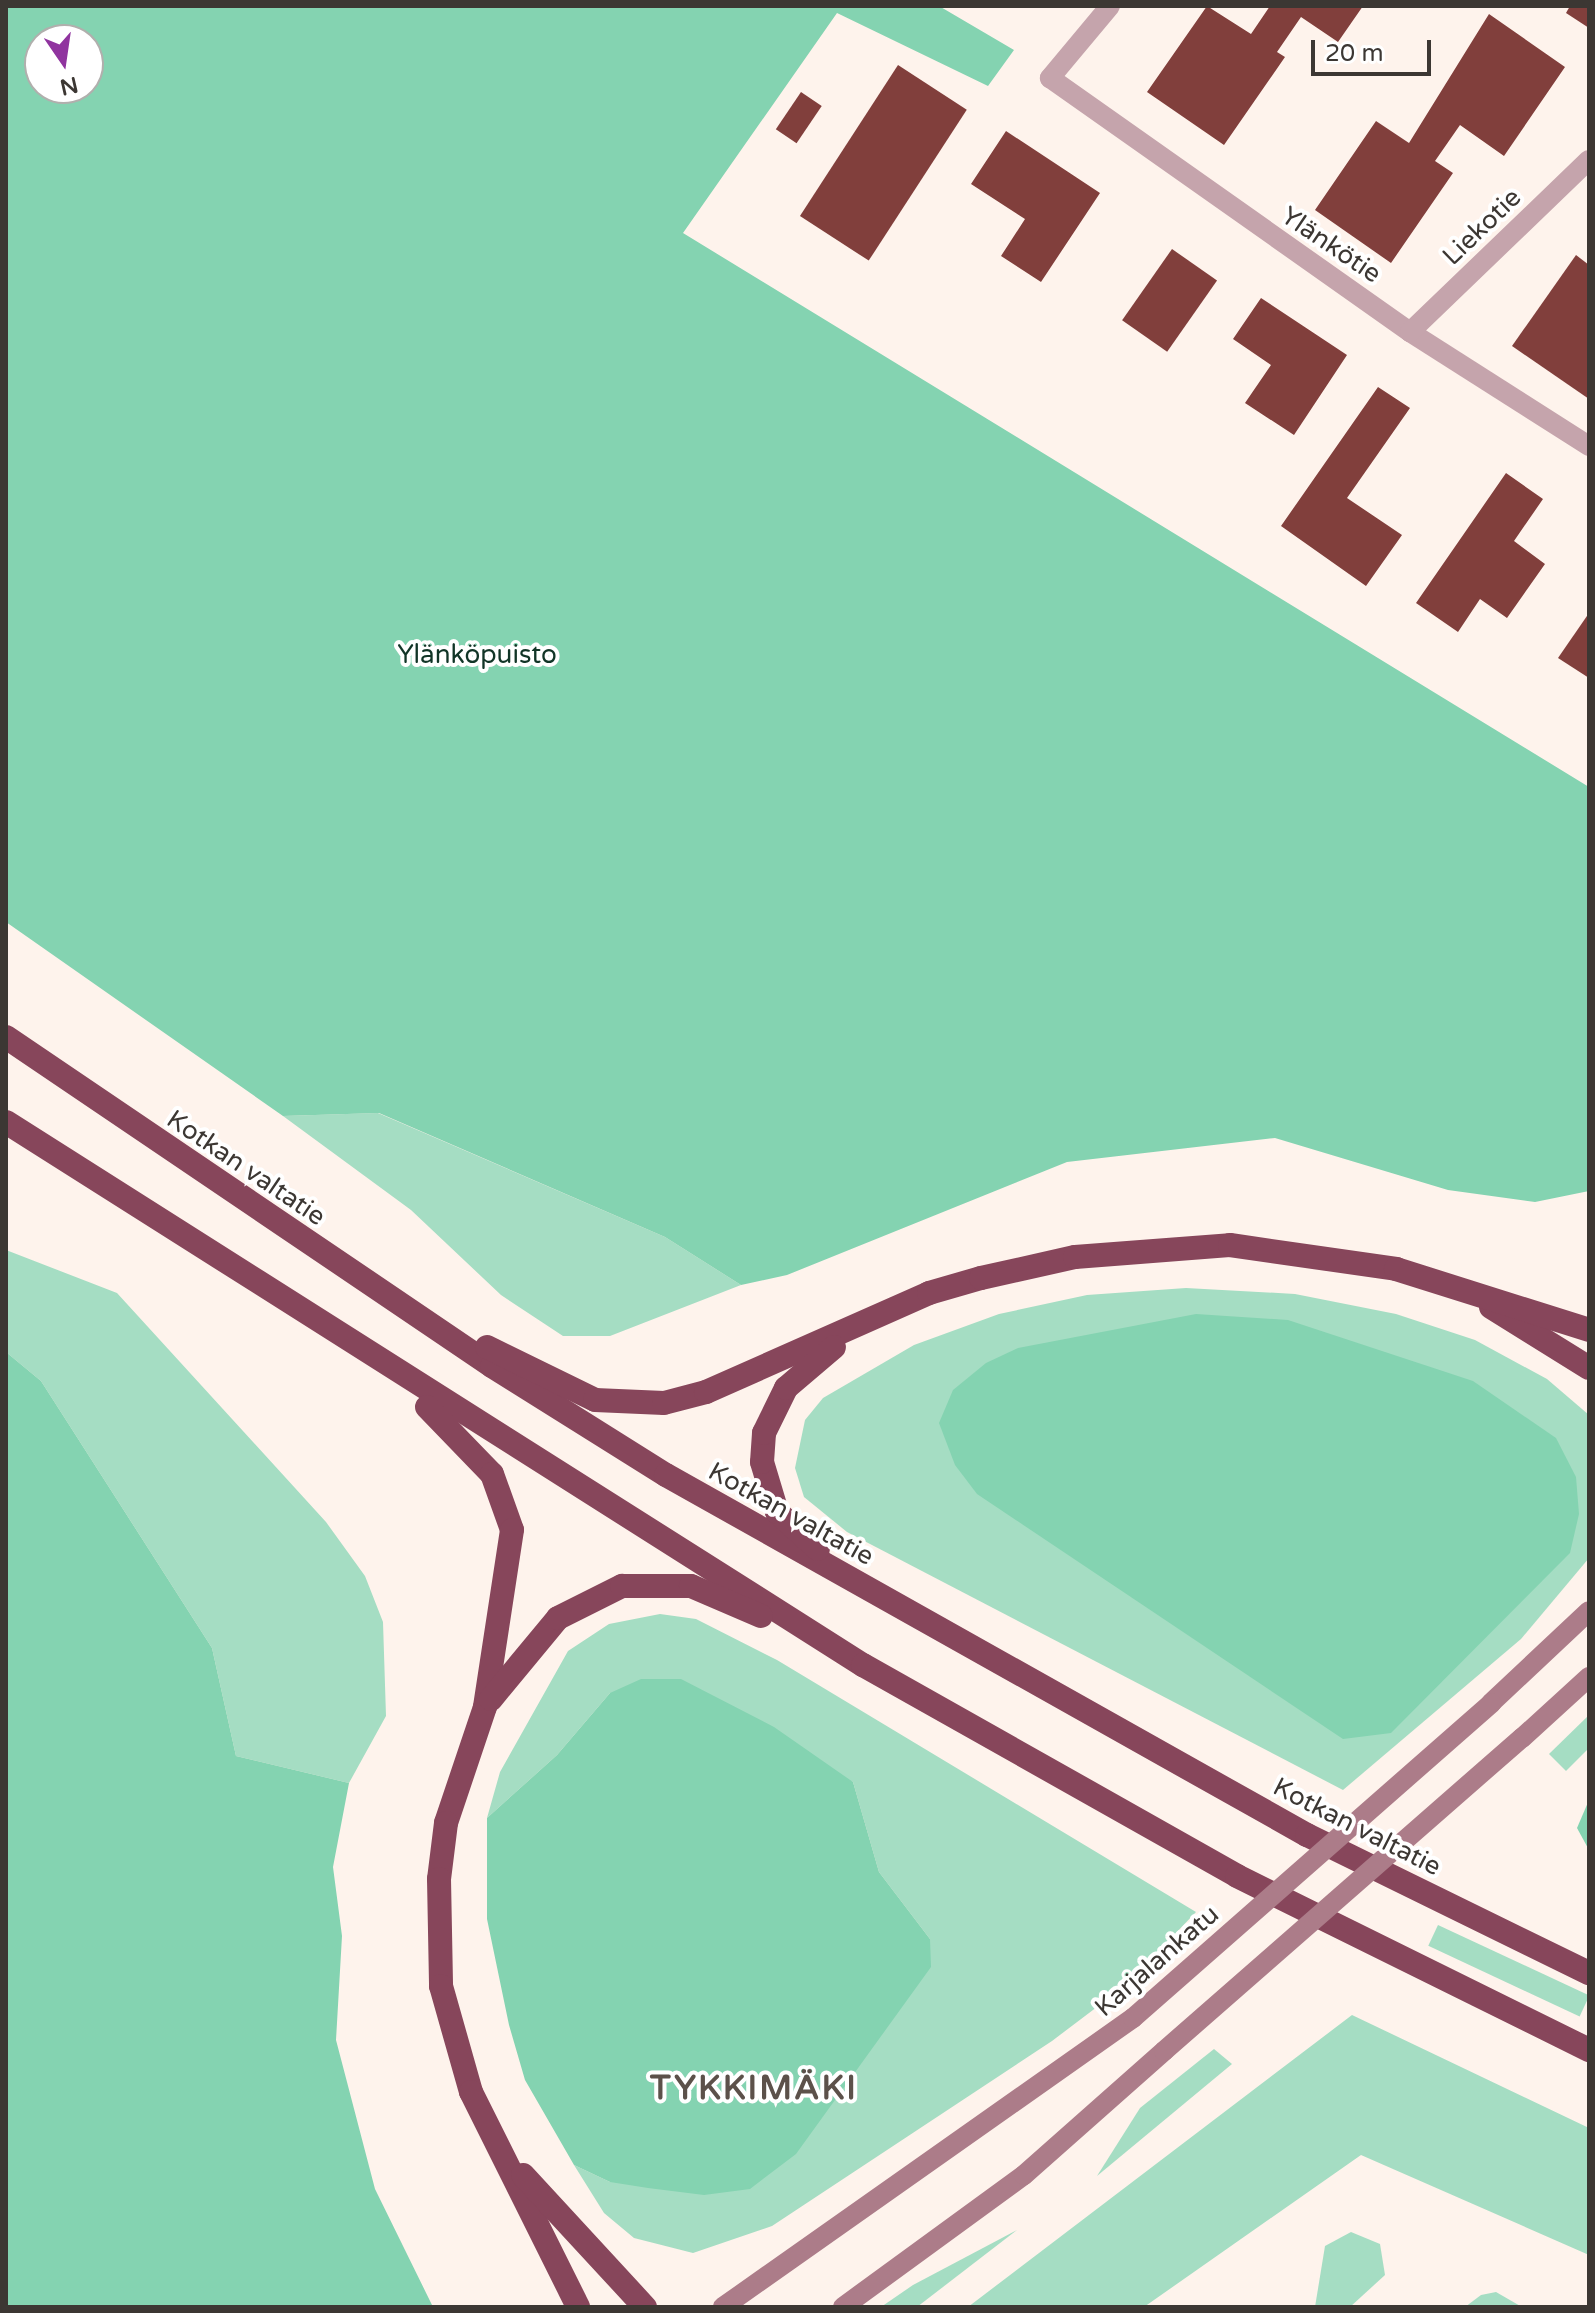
<!DOCTYPE html>
<html>
<head>
<meta charset="utf-8">
<style>
  body { margin:0 }
  #map { position:relative; width:1595px; height:2313px; overflow:hidden; background:#fef3ec; font-family:"Varela Round",sans-serif }
  div>[style] { position:absolute }
  .green>* { inset:0; background:#a5ddc3; transform-origin:0 0 }
  .forest>* { inset:0; background:#84d3b1 }
  .building>* { inset:0; background:#813f3c; transform-origin:0 0 }
  .street>* { height:20px; margin:-10px; padding:0 10px; transform-origin:10px; border-radius:10px; background:#c5a4ac }
  .secondary>* { height:20px; margin:-10px; padding:0 10px; transform-origin:10px; border-radius:10px; background:#ac7c89 }
  .highway>* { height:24px; margin:-12px; padding:0 12px; transform-origin:12px; border-radius:12px; background:#87465b }
  .secondary-bridge>* { height:20px; margin:-10px; padding:0 10px; transform-origin:10px; border-radius:10px; background:#ac7c89 }
  span { translate:-50% -50%; white-space:nowrap; text-align:center; line-height:1.15; -webkit-text-stroke:8px #fff; paint-order:stroke }
  .street-label { font-size:26px; color:#3c3733 }
  .park-label { font-size:26px; color:#113527 }
  .district-label { font-size:34px; color:#5c514a; font-weight:700; letter-spacing:2px }
  .frame { position:absolute; inset:0; border:8px solid #3c3733; pointer-events:none }
  .north { position:absolute; left:24px; top:24px; width:80px; height:80px; box-sizing:border-box; background:#fff; border:2px solid #b1afad; border-radius:50%; rotate:167deg; font-size:22px; font-weight:700; line-height:32px; text-align:center; color:#3c3733 }
  .north::after { content:''; display:block; margin:auto; width:28px; height:36px; background:#90349f; clip-path:polygon(50% 0,100% 100%,50% 72%,0 100%) }
  .scale { position:absolute; left:1311px; top:40px; width:120px; height:36px; box-sizing:border-box; border:4px solid #3c3733; border-top:0; padding-left:10px; font-size:24px; line-height:28px; white-space:nowrap; color:#3c3733; -webkit-text-stroke:6px #fff; paint-order:stroke }
</style>
</head>
<body>
<div id="map">
  <div class="green">
    <i style="clip-path:polygon(378px 1113px,665px 1237px,741px 1285px,610px 1336px,563px 1336px,501px 1295px,411px 1210px,283px 1116px)"></i>
    <i style="clip-path:polygon(6px 1250px,117px 1293px,326px 1522px,365px 1576px,383px 1622px,386px 1716px,349px 1783px,236px 1756px,212px 1648px,41px 1381px,6px 1352px)"></i>
    <i style="clip-path:polygon(1186px 1288px,1295px 1294px,1396px 1314px,1475px 1340px,1547px 1379px,1589px 1415px,1589px 1558px,1521px 1639px,1343px 1790px,847px 1532px,804px 1497px,795px 1468px,805px 1420px,823px 1398px,914px 1345px,999px 1314px,1087px 1295px)"></i>
    <i style="clip-path:polygon(660px 1614px,696px 1619px,777px 1660px,1196px 1912px,1126px 1985px,1052px 2041px,772px 2226px,693px 2253px,634px 2238px,604px 2213px,574px 2165px,610px 2182px,930px 1939px,879px 1872px,853px 1782px,610px 1693px,557px 1755px,487px 1818px,500px 1772px,568px 1651px,609px 1624px)"></i>
    <i style="clip-path:polygon(1589px 1715px,1589px 1748px,1566px 1771px,1549px 1754px)"></i>
    <i style="left:1438px;top:1925px;width:167px;height:23px;rotate:25deg"></i>
    <i style="clip-path:polygon(1352px 2015px,1589px 2128px,1589px 2255px,1361px 2155px,1144px 2307px,968px 2307px)"></i>
    <i style="clip-path:polygon(1214px 2049px,1232px 2064px,1097px 2176px,1140px 2108px)"></i>
    <i style="clip-path:polygon(1017px 2230px,917px 2307px,881px 2307px,913px 2285px)"></i>
    <i style="clip-path:polygon(1351px 2232px,1380px 2244px,1385px 2275px,1350px 2307px,1315px 2307px,1325px 2246px)"></i>
    <i style="clip-path:polygon(1496px 2292px,1522px 2307px,1465px 2307px,1481px 2295px)"></i>
  </div>
  <div class="forest">
    <i style="clip-path:polygon(evenodd,6px 6px,939px 6px,1014px 50px,988px 86px,837px 13px,683px 233px,1589px 787px,1589px 1191px,1535px 1202px,1448px 1190px,1275px 1138px,1067px 1162px,787px 1275px,741px 1285px,665px 1237px,379px 1113px,283px 1116px,6px 922px,6px 6px,40px 40px,88px 40px,88px 88px,40px 88px,40px 40px)"></i>
    <i style="clip-path:polygon(1196px 1314px,1288px 1320px,1473px 1381px,1556px 1438px,1576px 1477px,1579px 1514px,1570px 1553px,1391px 1733px,1343px 1739px,977px 1494px,955px 1465px,939px 1423px,953px 1390px,986px 1363px,1018px 1348px)"></i>
    <i style="clip-path:polygon(6px 1352px,41px 1381px,212px 1648px,236px 1756px,349px 1783px,333px 1867px,342px 1936px,336px 2040px,375px 2189px,433px 2307px,6px 2307px)"></i>
    <i style="clip-path:polygon(641px 1679px,681px 1679px,774px 1727px,853px 1782px,879px 1872px,930px 1939px,931px 1967px,796px 2154px,750px 2189px,704px 2195px,648px 2188px,610px 2182px,574px 2165px,525px 2080px,509px 2025px,487px 1919px,487px 1818px,557px 1755px,610px 1693px)"></i>
    <i style="clip-path:polygon(1589px 1800px,1589px 1850px,1577px 1828px)"></i>
  </div>
  <div class="building">
    <i style="clip-path:polygon(1207px 6px,1251px 34px,1270px 6px,1363px 6px,1338px 42px,1301px 17px,1277px 52px,1285px 57px,1224px 145px,1147px 92px)"></i>
    <i style="clip-path:polygon(1570px 6px,1589px 6px,1589px 28px,1566px 13px)"></i>
    <i style="clip-path:polygon(1489px 14px,1565px 67px,1504px 156px,1460px 125px,1435px 161px,1453px 173px,1391px 263px,1315px 210px,1376px 121px,1409px 143px)"></i>
    <i style="left:898px;top:65px;width:82px;height:180px;rotate:33deg"></i>
    <i style="left:801px;top:92px;width:25px;height:45px;rotate:34deg"></i>
    <i style="clip-path:polygon(1006px 131px,1100px 193px,1041px 282px,1001px 256px,1025px 219px,971px 184px)"></i>
    <i style="left:1172px;top:249px;width:55px;height:87px;rotate:35deg"></i>
    <i style="clip-path:polygon(1576px 255px,1589px 265px,1589px 399px,1512px 346px)"></i>
    <i style="clip-path:polygon(1261px 298px,1347px 355px,1294px 435px,1245px 403px,1271px 365px,1233px 339px)"></i>
    <i style="clip-path:polygon(1378px 387px,1410px 408px,1347px 498px,1402px 535px,1366px 586px,1281px 526px)"></i>
    <i style="clip-path:polygon(1506px 473px,1543px 499px,1514px 541px,1545px 564px,1507px 618px,1480px 599px,1458px 632px,1416px 603px)"></i>
    <i style="clip-path:polygon(1589px 613px,1589px 678px,1558px 658px)"></i>
  </div>
  <div class="street">
    <i style="left:1110px;top:6px;width:94px;rotate:129.8deg"></i>
    <i style="left:1050px;top:78px;width:441px;rotate:35.2deg"></i>
    <i style="left:1410px;top:332px;width:212px;rotate:32.5deg"></i>
    <i style="left:1410px;top:332px;width:248px;rotate:-43.9deg"></i>
  </div>
  <div class="secondary">
    <i style="left:1491px;top:1703px;width:134px;rotate:-43.2deg"></i>
    <i style="left:1522px;top:1738px;width:91px;rotate:-42.3deg"></i>
    <i style="left:723px;top:2307px;width:502px;rotate:-35.18deg"></i>
    <i style="left:843px;top:2307px;width:224px;rotate:-36.1deg"></i>
    <i style="left:1024px;top:2175px;width:187px;rotate:-41.5deg"></i>
  </div>
  <div class="highway">
    <i style="left:6px;top:1037px;width:587px;rotate:34.1deg"></i>
    <i style="left:492px;top:1366px;width:205px;rotate:32.1deg"></i>
    <i style="left:666px;top:1475px;width:735px;rotate:29.32deg"></i>
    <i style="left:1307px;top:1835px;width:314px;rotate:26.1deg"></i>
    <i style="left:6px;top:1122px;width:1015px;rotate:32.36deg"></i>
    <i style="left:863px;top:1665px;width:429px;rotate:29.4deg"></i>
    <i style="left:1237px;top:1876px;width:393px;rotate:26.3deg"></i>
    <i style="left:1491px;top:1307px;width:115px;rotate:31.9deg"></i>
    <i style="left:487px;top:1347px;width:120px;rotate:26.1deg"></i>
    <i style="left:595px;top:1400px;width:69px;rotate:2.5deg"></i>
    <i style="left:664px;top:1403px;width:43px;rotate:-14.7deg"></i>
    <i style="left:706px;top:1392px;width:244px;rotate:-23.9deg"></i>
    <i style="left:929px;top:1293px;width:54px;rotate:-16.1deg"></i>
    <i style="left:981px;top:1278px;width:96px;rotate:-12.6deg"></i>
    <i style="left:1075px;top:1257px;width:155px;rotate:-4.4deg"></i>
    <i style="left:1230px;top:1245px;width:168px;rotate:8.2deg"></i>
    <i style="left:1396px;top:1269px;width:202px;rotate:17.5deg"></i>
    <i style="left:427px;top:1407px;width:93px;rotate:45.9deg"></i>
    <i style="left:492px;top:1474px;width:59px;rotate:70.3deg"></i>
    <i style="left:512px;top:1530px;width:179px;rotate:98.7deg"></i>
    <i style="left:485px;top:1707px;width:122px;rotate:108.6deg"></i>
    <i style="left:446px;top:1823px;width:56px;rotate:97.1deg"></i>
    <i style="left:439px;top:1879px;width:107px;rotate:88.9deg"></i>
    <i style="left:441px;top:1986px;width:110px;rotate:74.2deg"></i>
    <i style="left:471px;top:2092px;width:240px;rotate:63.5deg"></i>
    <i style="left:818px;top:1549px;width:55px;rotate:-137.9deg"></i>
    <i style="left:777px;top:1512px;width:52px;rotate:-106.7deg"></i>
    <i style="left:762px;top:1462px;width:29px;rotate:-86deg"></i>
    <i style="left:764px;top:1433px;width:50px;rotate:-63.9deg"></i>
    <i style="left:786px;top:1388px;width:63px;rotate:-40.5deg"></i>
    <i style="left:491px;top:1699px;width:105px;rotate:-50.4deg"></i>
    <i style="left:558px;top:1618px;width:72px;rotate:-26.6deg"></i>
    <i style="left:622px;top:1586px;width:69px"></i>
    <i style="left:691px;top:1586px;width:76px;rotate:23.2deg"></i>
    <i style="left:523px;top:2175px;width:180px;rotate:47.3deg"></i>
  </div>
  <div class="secondary-bridge">
    <i style="left:1133px;top:2018px;width:477px;rotate:-41.3deg"></i>
    <i style="left:1164px;top:2051px;width:476px;rotate:-41.2deg"></i>
  </div>
  <div class="street-label">
    <span style="left:1482px;top:227px;rotate:-44deg">Liekotie</span>
    <span style="left:1331px;top:245px;rotate:34deg">Ylänkötie</span>
    <span style="left:246px;top:1168px;rotate:34deg">Kotkan valtatie</span>
    <span style="left:791px;top:1514px;rotate:29deg">Kotkan valtatie</span>
    <span style="left:1357px;top:1827px;rotate:27deg">Kotkan valtatie</span>
    <span style="left:1157px;top:1961px;rotate:-41deg">Karjalankatu</span>
  </div>
  <div class="park-label">
    <span style="left:477px;top:655px">Ylänköpuisto</span>
  </div>
  <div class="district-label">
    <span style="left:754px;top:2089px">TYKKIMÄKI</span>
  </div>
  <div class="frame"></div>
  <div class="north">N</div>
  <div class="scale">20 m</div>
</div>
</body>
</html>
